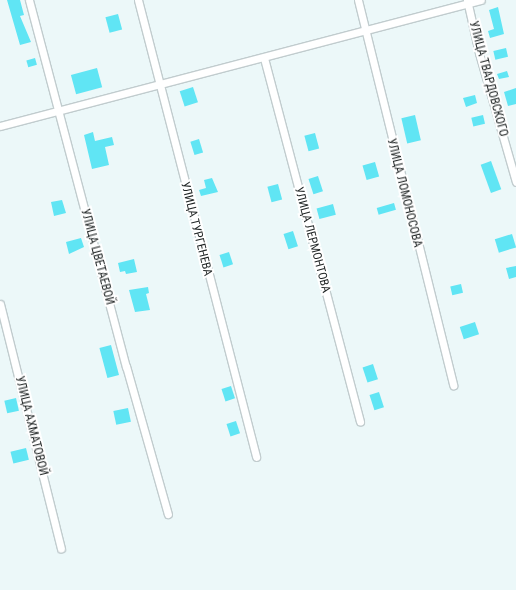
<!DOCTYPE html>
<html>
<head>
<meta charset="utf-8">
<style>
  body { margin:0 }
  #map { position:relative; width:516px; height:590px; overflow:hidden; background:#ecf8f9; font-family:"Roboto Condensed",sans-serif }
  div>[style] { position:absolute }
  .building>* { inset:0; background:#60e5f4; transform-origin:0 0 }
  .roads { filter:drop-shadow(1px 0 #c1ccce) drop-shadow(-1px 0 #c1ccce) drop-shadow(0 1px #c1ccce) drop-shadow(0 -1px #c1ccce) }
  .minor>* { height:7px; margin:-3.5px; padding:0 3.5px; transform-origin:3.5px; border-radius:3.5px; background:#fff }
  span { translate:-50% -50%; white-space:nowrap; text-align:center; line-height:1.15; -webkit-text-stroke:4px #fff; paint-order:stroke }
  .street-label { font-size:12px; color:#212626 }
</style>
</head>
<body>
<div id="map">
  <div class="building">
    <i style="clip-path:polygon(7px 0,20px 0,24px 15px,20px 16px,31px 42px,20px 45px)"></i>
    <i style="clip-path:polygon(498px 7px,504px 34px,490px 38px,488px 31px,494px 29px,489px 10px)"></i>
    <i style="left:118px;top:14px;width:16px;height:13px;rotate:75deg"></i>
    <i style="left:506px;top:48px;width:9px;height:13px;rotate:77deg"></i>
    <i style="left:35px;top:58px;width:7px;height:9px;rotate:74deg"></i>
    <i style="left:97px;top:68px;width:20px;height:27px;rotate:75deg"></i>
    <i style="clip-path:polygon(507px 71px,509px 77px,499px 79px,497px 74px)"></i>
    <i style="left:193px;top:87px;width:16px;height:14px;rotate:72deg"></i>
    <i style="clip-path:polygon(516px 88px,516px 104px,508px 106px,504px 92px)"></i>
    <i style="clip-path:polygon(475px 95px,477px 103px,466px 107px,463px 98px)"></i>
    <i style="left:415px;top:115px;width:26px;height:14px;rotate:77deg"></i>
    <i style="left:483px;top:115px;width:9px;height:12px;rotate:77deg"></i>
    <i style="clip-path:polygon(93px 132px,95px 141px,112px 137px,114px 145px,105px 147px,109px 165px,92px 169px,84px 135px)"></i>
    <i style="left:315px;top:133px;width:16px;height:11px;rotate:75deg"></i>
    <i style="left:199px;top:139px;width:14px;height:9px;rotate:73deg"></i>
    <i style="left:491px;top:161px;width:30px;height:11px;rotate:70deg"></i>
    <i style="left:375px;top:162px;width:15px;height:13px;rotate:74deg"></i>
    <i style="left:318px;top:176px;width:16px;height:10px;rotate:72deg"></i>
    <i style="clip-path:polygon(212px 178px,218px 192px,201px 196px,199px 190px,206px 188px,204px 180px)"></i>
    <i style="left:278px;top:184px;width:16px;height:11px;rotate:75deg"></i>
    <i style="clip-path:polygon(62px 200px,66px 213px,54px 216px,51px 202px)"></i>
    <i style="left:394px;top:203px;width:7px;height:18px;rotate:74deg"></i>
    <i style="left:333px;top:204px;width:11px;height:17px;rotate:75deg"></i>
    <i style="left:293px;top:231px;width:16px;height:10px;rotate:72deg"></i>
    <i style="left:512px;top:234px;width:14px;height:18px;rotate:73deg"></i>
    <i style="clip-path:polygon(81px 238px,84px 247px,69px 254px,66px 242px)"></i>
    <i style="left:229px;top:252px;width:13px;height:10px;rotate:72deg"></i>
    <i style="clip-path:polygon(134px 259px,137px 272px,126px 274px,125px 271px,120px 272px,118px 263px)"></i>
    <i style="clip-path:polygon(516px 266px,516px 277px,509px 279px,506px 268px)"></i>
    <i style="left:461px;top:284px;width:9px;height:11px;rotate:77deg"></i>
    <i style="clip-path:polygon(148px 287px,149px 293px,146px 294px,150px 310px,135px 312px,129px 290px)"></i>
    <i style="left:475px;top:322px;width:13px;height:16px;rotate:72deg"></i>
    <i style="left:111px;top:345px;width:31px;height:12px;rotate:75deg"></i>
    <i style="left:373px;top:364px;width:16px;height:11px;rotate:72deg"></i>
    <i style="left:231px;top:386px;width:13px;height:10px;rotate:72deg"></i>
    <i style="left:379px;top:392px;width:16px;height:10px;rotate:72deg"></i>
    <i style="left:16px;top:398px;width:13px;height:12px;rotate:77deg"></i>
    <i style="left:128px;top:408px;width:14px;height:15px;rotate:78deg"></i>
    <i style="left:236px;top:421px;width:13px;height:10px;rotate:72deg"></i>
    <i style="left:26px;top:448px;width:12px;height:16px;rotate:76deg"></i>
  </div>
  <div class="roads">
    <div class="minor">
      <i style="left:29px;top:0;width:379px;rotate:75.2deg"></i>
      <i style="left:126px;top:366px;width:154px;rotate:74.2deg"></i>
      <i style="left:138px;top:0;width:472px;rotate:75.5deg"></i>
      <i style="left:358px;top:0;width:397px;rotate:76.1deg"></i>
      <i style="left:467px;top:0;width:54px;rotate:77.2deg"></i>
      <i style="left:479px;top:53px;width:134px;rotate:74deg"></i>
      <i style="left:264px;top:58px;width:376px;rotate:75.2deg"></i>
      <i style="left:0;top:126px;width:497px;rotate:-14.7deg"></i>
      <i style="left:0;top:304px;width:252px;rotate:76deg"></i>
    </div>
  </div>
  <div class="street-label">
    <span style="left:488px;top:79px;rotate:75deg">УЛИЦА ТВАРДОВСКОГО</span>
    <span style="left:404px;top:193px;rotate:76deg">УЛИЦА ЛОМОНОСОВА</span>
    <span style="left:196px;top:229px;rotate:76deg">УЛИЦА ТУРГЕНЕВА</span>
    <span style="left:312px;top:240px;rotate:75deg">УЛИЦА ЛЕРМОНТОВА</span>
    <span style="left:97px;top:257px;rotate:75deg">УЛИЦА ЦВЕТАЕВОЙ</span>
    <span style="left:31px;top:426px;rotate:76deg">УЛИЦА АХМАТОВОЙ</span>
  </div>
</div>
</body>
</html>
